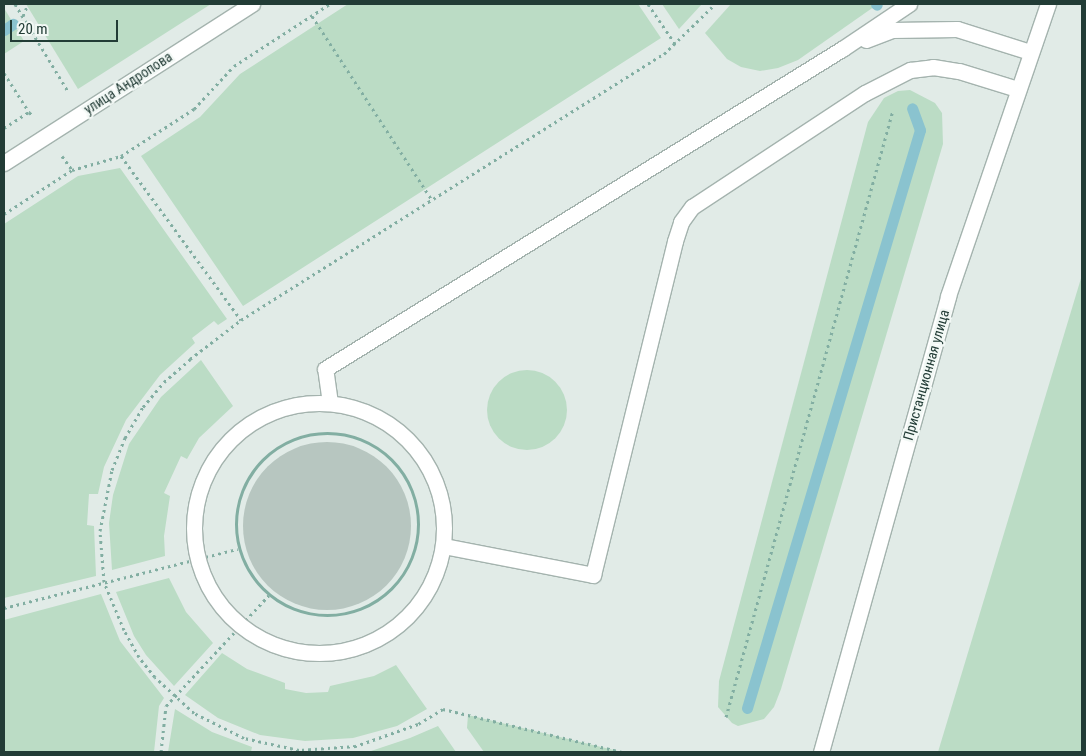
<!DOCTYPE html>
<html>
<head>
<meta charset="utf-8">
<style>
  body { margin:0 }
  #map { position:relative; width:1086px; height:756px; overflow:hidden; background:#e1ebe7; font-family:"Roboto Condensed",sans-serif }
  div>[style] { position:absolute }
  .green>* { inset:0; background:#bbdcc5 }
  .round { border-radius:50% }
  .stream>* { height:11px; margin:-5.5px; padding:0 5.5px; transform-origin:5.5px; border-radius:5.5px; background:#8ac3cf }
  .building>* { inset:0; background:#b7c6c0 }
  .path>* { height:3px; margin-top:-1.5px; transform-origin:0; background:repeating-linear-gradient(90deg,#82aea2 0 2.5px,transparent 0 6.5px) }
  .path>.ring { margin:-1.5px; padding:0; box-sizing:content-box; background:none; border:3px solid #82aea2; border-radius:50% }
  .roads { filter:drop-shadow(1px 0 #a4b3ae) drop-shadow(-1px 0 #a4b3ae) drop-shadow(0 1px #a4b3ae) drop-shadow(0 -1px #a4b3ae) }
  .service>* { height:15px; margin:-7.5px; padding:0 7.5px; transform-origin:7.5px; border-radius:7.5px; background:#fff }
  .service>.ring { margin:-7.5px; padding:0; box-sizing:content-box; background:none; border:15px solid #fff; border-radius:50% }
  .secondary>* { height:15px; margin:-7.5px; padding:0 7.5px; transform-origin:7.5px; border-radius:7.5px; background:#fff }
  span { translate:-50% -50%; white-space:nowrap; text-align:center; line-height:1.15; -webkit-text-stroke:4.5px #f2f8f5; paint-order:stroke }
  .street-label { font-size:14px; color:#223c36 }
  .frame { position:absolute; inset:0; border:5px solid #223c36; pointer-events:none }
  .scale { position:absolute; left:10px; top:20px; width:108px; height:22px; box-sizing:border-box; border:2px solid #223c36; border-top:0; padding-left:6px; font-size:15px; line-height:18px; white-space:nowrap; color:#223c36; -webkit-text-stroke:4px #f2f8f5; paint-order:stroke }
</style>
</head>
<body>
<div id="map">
  <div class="green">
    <i style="clip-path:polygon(26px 4px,211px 4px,78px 89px)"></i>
    <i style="clip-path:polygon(348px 4px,638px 4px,661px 38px,243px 306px,141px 156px,200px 117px,240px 74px)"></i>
    <i style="clip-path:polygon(662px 4px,702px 4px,679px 29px)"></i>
    <i style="clip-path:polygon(731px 4px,878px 4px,798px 60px,778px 68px,760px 71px,741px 67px,727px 59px,705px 33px)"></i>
    <i style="clip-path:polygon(4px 8px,24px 41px,4px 54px)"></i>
    <i style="clip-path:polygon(910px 90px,935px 103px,942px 113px,943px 144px,781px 689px,774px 707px,764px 719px,738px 726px,732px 723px,718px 707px,719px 681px,868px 122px,884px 98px,898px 91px)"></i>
    <i style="clip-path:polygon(120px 168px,227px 319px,218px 325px,214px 321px,192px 338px,195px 343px,160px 375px,126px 420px,104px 467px,98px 494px,89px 494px,87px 525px,94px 526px,96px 576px,4px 598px,4px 224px,78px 176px)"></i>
    <i style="clip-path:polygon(1082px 275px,1082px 752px,938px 752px)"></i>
    <i style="clip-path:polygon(201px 360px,233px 406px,199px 438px,187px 459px,181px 456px,164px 493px,170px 496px,164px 536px,165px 556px,112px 570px,109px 523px,113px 495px,129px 444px,161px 397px)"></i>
    <i class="round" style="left:487px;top:370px;width:80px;height:80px"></i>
    <i style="clip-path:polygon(169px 578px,186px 612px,213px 643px,174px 686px,146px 655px,134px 636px,116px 592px)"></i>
    <i style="clip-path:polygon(101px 594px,120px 641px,164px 698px,159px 706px,154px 752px,4px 752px,4px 620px)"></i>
    <i style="clip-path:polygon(222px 653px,247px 669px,285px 683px,285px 689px,306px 693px,328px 692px,330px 686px,374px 676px,396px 665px,427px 709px,397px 726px,353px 738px,305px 741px,260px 735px,218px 718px,185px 695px)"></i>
    <i style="clip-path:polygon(175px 709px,212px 732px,252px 747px,251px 752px,168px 752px)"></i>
    <i style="clip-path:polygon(468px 715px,622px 752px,484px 752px,467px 728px)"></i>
    <i style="clip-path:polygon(438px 726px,456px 752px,368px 752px,410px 738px)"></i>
  </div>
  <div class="stream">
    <i style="left:876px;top:4px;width:1px;rotate:45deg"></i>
    <i style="left:4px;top:30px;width:11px;rotate:-34deg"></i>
    <i style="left:747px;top:708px;width:603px;rotate:-73.34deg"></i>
    <i style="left:920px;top:130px;width:23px;rotate:-110deg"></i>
  </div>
  <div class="building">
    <i class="round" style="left:243px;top:442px;width:168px;height:168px"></i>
  </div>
  <div class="path">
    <i style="left:15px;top:4px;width:102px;rotate:58.7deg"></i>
    <i style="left:648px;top:4px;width:50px;rotate:55.7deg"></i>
    <i style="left:23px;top:16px;width:13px;rotate:-67deg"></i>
    <i style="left:312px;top:16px;width:220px;rotate:56.9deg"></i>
    <i style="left:4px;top:73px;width:46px;rotate:57.3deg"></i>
    <i style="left:4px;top:128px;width:30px;rotate:-33deg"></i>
    <i style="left:29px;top:112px;width:4px;rotate:45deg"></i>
    <i style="left:62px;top:156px;width:17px;rotate:54deg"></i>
    <i style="left:121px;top:156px;width:87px;rotate:-32.8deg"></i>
    <i style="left:194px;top:109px;width:59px;rotate:-47.1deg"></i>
    <i style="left:234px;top:66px;width:114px;rotate:-32.9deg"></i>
    <i style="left:4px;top:214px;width:81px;rotate:-32.9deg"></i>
    <i style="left:72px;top:170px;width:51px;rotate:-15.9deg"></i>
    <i style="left:121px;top:156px;width:203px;rotate:53.8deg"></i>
    <i class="ring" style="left:236px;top:433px;width:179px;height:179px"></i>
    <i style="left:4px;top:608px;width:241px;rotate:-14.2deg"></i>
    <i style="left:726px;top:717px;width:630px;rotate:-74.62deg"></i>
    <i style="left:161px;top:752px;width:46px;rotate:-83.8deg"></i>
    <i style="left:166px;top:706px;width:151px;rotate:-47.1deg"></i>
    <i style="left:622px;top:752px;width:184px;rotate:-166.5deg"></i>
    <i style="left:443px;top:709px;width:29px;rotate:149deg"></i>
    <i style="left:418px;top:724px;width:66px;rotate:160.5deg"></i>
    <i style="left:356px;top:746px;width:57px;rotate:176deg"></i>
    <i style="left:299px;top:750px;width:56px;rotate:-167.7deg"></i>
    <i style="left:244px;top:738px;width:56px;rotate:-153.4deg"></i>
    <i style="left:194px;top:713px;width:53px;rotate:-137.3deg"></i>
    <i style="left:155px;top:677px;width:26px;rotate:-129deg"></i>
    <i style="left:139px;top:657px;width:31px;rotate:-119deg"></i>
    <i style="left:124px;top:630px;width:52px;rotate:-112.6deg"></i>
    <i style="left:104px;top:582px;width:51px;rotate:-94.5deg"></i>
    <i style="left:100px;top:531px;width:62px;rotate:-78.9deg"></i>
    <i style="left:112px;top:470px;width:35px;rotate:-68deg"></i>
    <i style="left:125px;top:438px;width:36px;rotate:-60deg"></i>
    <i style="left:143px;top:407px;width:33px;rotate:-50deg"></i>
    <i style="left:164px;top:382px;width:35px;rotate:-41deg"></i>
    <i style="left:190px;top:359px;width:64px;rotate:-37.4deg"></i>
    <i style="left:241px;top:320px;width:500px;rotate:-32.2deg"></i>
    <i style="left:664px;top:54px;width:71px;rotate:-44.4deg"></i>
  </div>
  <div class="roads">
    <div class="service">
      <i style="left:866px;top:40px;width:28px;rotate:-21deg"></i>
      <i style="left:892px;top:30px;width:65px;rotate:-0.9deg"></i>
      <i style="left:957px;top:29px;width:77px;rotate:17.5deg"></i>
      <i style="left:330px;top:403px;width:34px;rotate:-98deg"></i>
      <i style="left:325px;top:369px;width:608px;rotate:-31.76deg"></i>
      <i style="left:842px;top:49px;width:81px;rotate:-33.9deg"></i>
      <i class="ring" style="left:194px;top:403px;width:235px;height:235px"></i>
      <i style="left:444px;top:546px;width:152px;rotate:11deg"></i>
      <i style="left:593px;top:575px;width:344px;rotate:-76.2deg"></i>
      <i style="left:675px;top:241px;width:20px;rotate:-72deg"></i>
      <i style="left:681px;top:222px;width:19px;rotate:-54deg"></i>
      <i style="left:692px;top:207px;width:207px;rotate:-33.4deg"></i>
      <i style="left:865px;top:93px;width:51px;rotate:-27.1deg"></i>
      <i style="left:910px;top:70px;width:23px;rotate:-7deg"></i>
      <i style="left:933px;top:67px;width:26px;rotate:9deg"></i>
      <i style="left:959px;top:71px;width:61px;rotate:17.2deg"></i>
    </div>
    <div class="secondary">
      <i style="left:4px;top:163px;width:295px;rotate:-32.7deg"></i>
      <i style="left:821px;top:752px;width:473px;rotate:-74.4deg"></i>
      <i style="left:948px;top:296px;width:309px;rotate:-71.1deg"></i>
    </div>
  </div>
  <div class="street-label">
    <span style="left:128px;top:83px;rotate:-33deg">улица Андропова</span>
    <span style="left:926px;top:375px;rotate:-74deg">Пристанционная улица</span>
  </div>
  <div class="frame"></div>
  <div class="scale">20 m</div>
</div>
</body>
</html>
